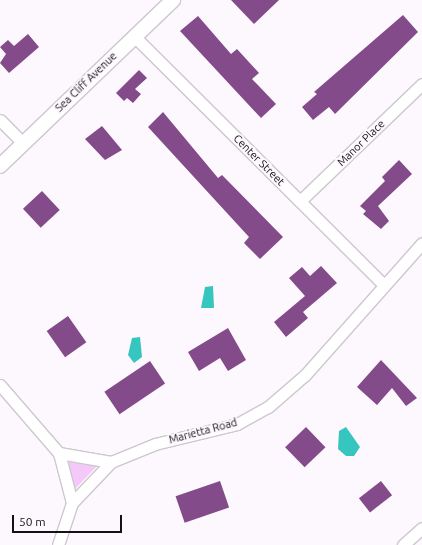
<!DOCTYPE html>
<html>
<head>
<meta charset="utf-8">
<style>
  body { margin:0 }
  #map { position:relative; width:422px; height:545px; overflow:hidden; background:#fdf7fe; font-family:Ubuntu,sans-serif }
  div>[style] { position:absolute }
  .green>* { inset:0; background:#f5c8fa }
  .water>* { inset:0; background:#36c5bf }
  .building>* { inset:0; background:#844b8b; transform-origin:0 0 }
  .roads { filter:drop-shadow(1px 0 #cec7cf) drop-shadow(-1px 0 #cec7cf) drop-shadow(0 1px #cec7cf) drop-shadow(0 -1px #cec7cf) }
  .minor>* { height:11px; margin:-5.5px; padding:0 5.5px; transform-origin:5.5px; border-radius:5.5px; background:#fff }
  .tertiary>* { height:14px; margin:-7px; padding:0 7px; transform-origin:7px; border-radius:7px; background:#fff }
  span { translate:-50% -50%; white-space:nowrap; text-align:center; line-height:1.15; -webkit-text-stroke:4px #fdf7fe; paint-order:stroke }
  .street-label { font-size:11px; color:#141214 }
  .scale { position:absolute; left:12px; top:515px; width:110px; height:18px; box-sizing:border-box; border:2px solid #141214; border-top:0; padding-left:5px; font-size:12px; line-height:14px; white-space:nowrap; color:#141214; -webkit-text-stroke:3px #fdf7fe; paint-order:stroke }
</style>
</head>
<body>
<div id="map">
  <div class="green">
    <i style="clip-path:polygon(68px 461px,98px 465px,74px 490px)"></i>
  </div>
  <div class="water">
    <i style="clip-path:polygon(213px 286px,214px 308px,201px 308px,205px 287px)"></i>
    <i style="clip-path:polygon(140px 337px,142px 357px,134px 363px,128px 355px,132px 338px)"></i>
    <i style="clip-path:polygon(346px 427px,360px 447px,354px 456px,346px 456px,338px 449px,339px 431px)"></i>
  </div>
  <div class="building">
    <i style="clip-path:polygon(231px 0,279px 0,254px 24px)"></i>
    <i style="clip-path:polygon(403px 15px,418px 32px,335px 114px,329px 107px,313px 120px,302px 107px,317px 94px,314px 92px)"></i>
    <i style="clip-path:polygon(198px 16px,231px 54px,237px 49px,259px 73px,252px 79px,276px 104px,261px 118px,180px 31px)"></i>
    <i style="clip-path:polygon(28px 34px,39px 47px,9px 73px,0 63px,6px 54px,0 47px,8px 40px,14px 46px)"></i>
    <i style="clip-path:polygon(139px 70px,147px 78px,135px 89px,141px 94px,133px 103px,127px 98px,124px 101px,116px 93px)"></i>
    <i style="clip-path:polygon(163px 112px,218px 178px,222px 175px,283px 237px,260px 259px,244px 243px,249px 237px,148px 127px)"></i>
    <i style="clip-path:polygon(102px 126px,122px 150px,105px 160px,85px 139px)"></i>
    <i style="clip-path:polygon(399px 160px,412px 174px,378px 206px,389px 221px,381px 229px,363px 214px,366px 211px,360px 206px,385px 181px,382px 177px)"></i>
    <i style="left:42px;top:191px;width:26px;height:26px;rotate:47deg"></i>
    <i style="clip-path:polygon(321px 266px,337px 283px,303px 312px,308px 318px,286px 337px,274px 322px,305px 296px,289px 278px,302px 267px,310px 276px)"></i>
    <i style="left:68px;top:316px;width:32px;height:26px;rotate:55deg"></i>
    <i style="clip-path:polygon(228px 328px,246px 360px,228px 371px,220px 358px,199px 371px,188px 352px)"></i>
    <i style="clip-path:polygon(381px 360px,417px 398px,406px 406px,392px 388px,377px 405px,357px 387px)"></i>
    <i style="left:150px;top:361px;width:27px;height:55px;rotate:56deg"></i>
    <i style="left:306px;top:427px;width:28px;height:29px;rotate:46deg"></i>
    <i style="left:220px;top:481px;width:28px;height:47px;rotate:71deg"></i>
    <i style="left:381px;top:481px;width:18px;height:28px;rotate:52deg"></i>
  </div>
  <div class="roads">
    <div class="minor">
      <i style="left:134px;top:36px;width:353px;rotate:44.9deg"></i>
      <i style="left:0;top:120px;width:33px;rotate:45deg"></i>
      <i style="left:300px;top:201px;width:169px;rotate:-43.8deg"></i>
      <i style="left:0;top:385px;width:90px;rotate:49.1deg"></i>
      <i style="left:59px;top:453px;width:53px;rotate:9.8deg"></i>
      <i style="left:59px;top:453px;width:52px;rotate:75.4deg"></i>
      <i style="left:58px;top:545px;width:44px;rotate:-71.6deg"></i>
      <i style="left:72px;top:503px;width:57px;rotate:-46.4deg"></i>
      <i style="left:111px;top:462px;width:48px;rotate:-22.2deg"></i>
      <i style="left:155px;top:444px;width:84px;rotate:-13.7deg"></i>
      <i style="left:237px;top:424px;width:35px;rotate:-29deg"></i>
      <i style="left:268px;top:407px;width:49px;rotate:-40.9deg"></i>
      <i style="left:305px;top:375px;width:176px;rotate:-48.4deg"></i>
      <i style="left:403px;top:545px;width:25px;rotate:-42deg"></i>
    </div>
    <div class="tertiary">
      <i style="left:0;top:166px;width:240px;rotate:-43.8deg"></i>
    </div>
  </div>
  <div class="street-label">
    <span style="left:86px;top:82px;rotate:-44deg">Sea Cliff Avenue</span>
    <span style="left:361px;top:143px;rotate:-44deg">Manor Place</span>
    <span style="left:259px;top:160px;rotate:45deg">Center Street</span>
    <span style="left:203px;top:431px;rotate:-15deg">Marietta Road</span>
  </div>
  <div class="scale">50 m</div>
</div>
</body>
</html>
